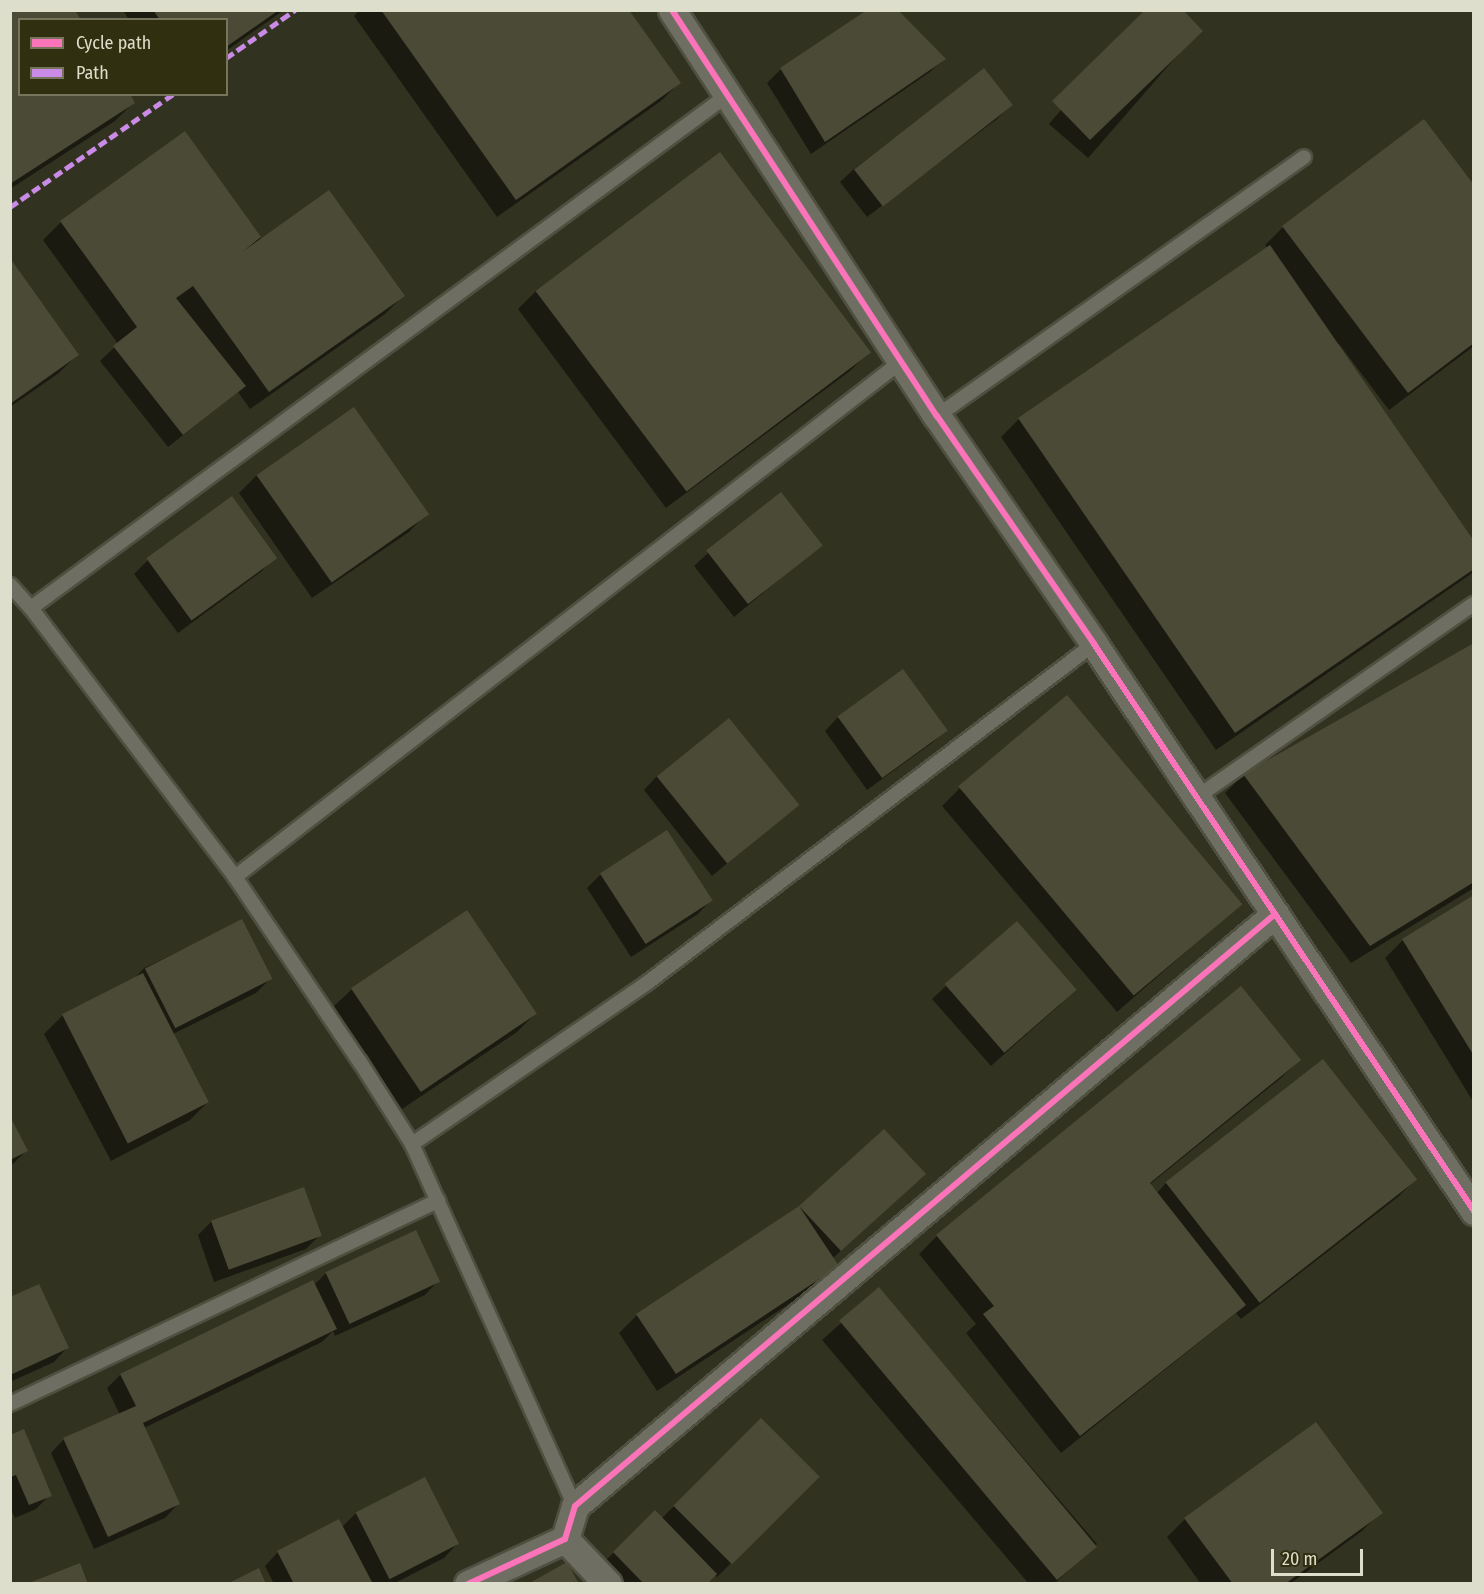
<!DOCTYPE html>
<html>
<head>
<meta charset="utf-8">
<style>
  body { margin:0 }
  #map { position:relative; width:1484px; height:1594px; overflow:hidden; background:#323221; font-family:"Fira Sans Condensed",sans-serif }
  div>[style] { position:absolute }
  .shadow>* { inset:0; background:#0007; transform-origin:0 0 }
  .building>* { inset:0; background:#4b4a36; transform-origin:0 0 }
  .roads { filter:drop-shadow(2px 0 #505041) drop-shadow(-2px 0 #505041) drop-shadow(0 2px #505041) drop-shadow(0 -2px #505041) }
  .lane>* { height:14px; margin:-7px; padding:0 7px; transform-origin:7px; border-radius:7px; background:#6f6e62 }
  .street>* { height:27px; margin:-13.5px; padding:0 13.5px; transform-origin:13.5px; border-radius:13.5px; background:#6f6e62 }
  .quiet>* { height:4.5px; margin-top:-2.25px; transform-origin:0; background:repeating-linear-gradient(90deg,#ca8be6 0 9px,transparent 0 13.5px) }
  .cycleway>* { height:6px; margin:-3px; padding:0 3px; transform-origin:3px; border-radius:3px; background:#fb73b8 }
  span { translate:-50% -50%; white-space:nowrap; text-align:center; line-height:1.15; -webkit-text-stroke:5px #302f0f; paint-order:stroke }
  .frame { position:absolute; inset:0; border:12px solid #dedecc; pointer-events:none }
  .legend { position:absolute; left:18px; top:18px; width:210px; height:78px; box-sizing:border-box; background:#302f0f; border:2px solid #76755b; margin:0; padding:8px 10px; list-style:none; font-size:18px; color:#dedecc }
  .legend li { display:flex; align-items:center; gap:12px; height:30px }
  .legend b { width:30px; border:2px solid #76755b }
  .scale { position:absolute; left:1271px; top:1549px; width:92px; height:27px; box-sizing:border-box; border:3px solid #dedecc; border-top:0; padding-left:8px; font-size:18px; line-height:21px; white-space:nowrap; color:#dedecc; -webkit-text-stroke:4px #302f0f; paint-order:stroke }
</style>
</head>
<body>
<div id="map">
  <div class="shadow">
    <i style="clip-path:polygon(10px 10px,20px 20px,20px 94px,133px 103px,115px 121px,10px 189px)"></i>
    <i style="clip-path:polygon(123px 10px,284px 10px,226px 51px,226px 20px,129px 20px)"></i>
    <i style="clip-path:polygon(359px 10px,627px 10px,679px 83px,661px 101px,497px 217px,354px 16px)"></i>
    <i style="left:1148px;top:10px;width:52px;height:151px;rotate:41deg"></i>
    <i style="clip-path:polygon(944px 59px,930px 72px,811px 154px,767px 83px,781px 69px)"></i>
    <i style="clip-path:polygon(984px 70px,1011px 105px,997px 119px,867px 217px,840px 182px,854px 169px)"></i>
    <i style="clip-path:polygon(185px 133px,262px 240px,403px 296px,385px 314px,250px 409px,238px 392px,168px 447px,100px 361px,118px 344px,43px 240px,61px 222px)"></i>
    <i style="clip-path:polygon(720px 155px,868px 353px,850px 371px,666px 508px,518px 309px,536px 291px)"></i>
    <i style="clip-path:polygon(1474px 188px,1474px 346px,1389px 410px,1339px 344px,1337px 345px,1474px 544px,1474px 572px,1216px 750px,1001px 437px,1019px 419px,1268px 249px,1265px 245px,1283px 227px)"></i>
    <i style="clip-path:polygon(10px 260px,77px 355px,59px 373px,10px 407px)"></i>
    <i style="clip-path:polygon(257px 475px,427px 513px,409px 532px,312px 598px,239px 493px)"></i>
    <i style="clip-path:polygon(231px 499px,275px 557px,262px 571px,178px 633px,134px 574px,148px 560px)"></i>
    <i style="clip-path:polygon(821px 545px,734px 617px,694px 566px,708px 553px)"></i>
    <i style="clip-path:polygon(1474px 644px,1474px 888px,1351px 963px,1225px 793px,1243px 775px)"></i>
    <i style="clip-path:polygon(838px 717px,946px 730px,932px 743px,867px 790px,825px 731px)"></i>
    <i style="clip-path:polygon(657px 776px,797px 805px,712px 876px,644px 790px)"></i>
    <i style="clip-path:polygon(960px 788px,1242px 903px,1117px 1012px,942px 806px)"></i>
    <i style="clip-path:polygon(601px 874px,711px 900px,698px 914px,631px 957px,587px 888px)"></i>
    <i style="clip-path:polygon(1474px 897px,1474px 1103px,1385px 958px,1403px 940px)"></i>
    <i style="clip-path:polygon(466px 912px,535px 1014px,517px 1032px,402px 1109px,333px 1007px,352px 989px)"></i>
    <i style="clip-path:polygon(241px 921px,270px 979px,256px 993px,173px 1034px,208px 1102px,190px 1120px,111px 1161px,44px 1034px,63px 1015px,134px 979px,144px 968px)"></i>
    <i style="clip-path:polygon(946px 986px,1062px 1003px,991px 1066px,932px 999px)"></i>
    <i style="clip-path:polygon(1299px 1060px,1281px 1078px,1149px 1185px,1156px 1194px,1166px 1183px,1416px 1179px,1398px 1197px,1241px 1319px,1236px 1313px,1061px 1453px,966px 1333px,976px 1324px,919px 1254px,937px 1236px)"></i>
    <i style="clip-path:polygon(10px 1119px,26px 1151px,10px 1167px)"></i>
    <i style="clip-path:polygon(910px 1188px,833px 1258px,837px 1266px,819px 1284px,657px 1391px,619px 1333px,637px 1315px,800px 1207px)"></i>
    <i style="clip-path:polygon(303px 1189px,320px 1235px,306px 1249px,214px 1282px,198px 1235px,211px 1222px)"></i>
    <i style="clip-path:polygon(326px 1273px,438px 1281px,425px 1295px,335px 1336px,333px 1331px,322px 1342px,144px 1428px,178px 1504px,165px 1518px,94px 1549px,51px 1453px,64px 1439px,120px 1415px,107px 1388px,120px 1375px,314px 1285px)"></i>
    <i style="clip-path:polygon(879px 1289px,1097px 1544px,1054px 1584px,1029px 1584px,822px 1340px)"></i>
    <i style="clip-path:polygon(10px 1299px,67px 1348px,54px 1362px,10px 1382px)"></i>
    <i style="clip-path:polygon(761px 1420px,818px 1477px,717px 1577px,714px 1574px,705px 1584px,617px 1584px,600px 1566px,655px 1512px,661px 1519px)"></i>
    <i style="clip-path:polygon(10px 1436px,50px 1495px,36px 1509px,15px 1518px,10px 1507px)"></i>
    <i style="clip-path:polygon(1381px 1512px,1362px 1531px,1290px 1584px,1201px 1584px,1167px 1537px,1185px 1519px)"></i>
    <i style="clip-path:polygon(356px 1513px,457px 1544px,444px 1558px,393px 1584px,274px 1584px,265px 1566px,278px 1552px,342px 1527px)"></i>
  </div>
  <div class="building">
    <i style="clip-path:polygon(10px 10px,75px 10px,81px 20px,20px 20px,20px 94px,130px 94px,135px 103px,10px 184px)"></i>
    <i style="clip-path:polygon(153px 10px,279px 10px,226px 47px,226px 20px,160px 20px)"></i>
    <i style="clip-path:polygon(381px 10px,629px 10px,681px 83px,516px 200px)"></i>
    <i style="clip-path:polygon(867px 10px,898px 10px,946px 59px,825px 142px,780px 68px)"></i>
    <i style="clip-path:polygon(1145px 10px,1183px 10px,1203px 31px,1090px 140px,1052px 101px)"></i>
    <i style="left:984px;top:68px;width:47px;height:165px;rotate:52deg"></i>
    <i style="clip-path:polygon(1424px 119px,1474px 185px,1474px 343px,1408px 393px,1282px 226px)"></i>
    <i style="clip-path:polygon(185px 131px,261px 237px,242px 252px,329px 190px,405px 296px,269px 392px,193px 286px,176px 298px,246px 386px,183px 435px,113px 346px,137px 327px,60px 221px)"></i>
    <i style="left:720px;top:152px;width:251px;height:231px;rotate:53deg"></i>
    <i style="clip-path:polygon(1270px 245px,1474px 541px,1474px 569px,1235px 733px,1018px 418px)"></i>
    <i style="clip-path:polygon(10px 258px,79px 355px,10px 404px)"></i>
    <i style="left:354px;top:407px;width:131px;height:119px;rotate:55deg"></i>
    <i style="left:781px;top:492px;width:68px;height:95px;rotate:52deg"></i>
    <i style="left:232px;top:496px;width:77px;height:106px;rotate:54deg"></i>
    <i style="clip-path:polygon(1474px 643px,1474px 882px,1370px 946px,1243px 774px)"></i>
    <i style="left:903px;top:669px;width:76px;height:81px;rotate:54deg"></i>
    <i style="left:1067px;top:695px;width:273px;height:142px;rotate:50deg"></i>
    <i style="left:729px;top:718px;width:112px;height:93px;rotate:51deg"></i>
    <i style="left:667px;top:830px;width:84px;height:80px;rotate:57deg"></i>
    <i style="clip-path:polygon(1474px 895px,1474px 1056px,1402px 939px)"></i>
    <i style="left:467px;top:910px;width:125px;height:140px;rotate:56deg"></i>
    <i style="left:242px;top:919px;width:67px;height:109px;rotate:63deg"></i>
    <i style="left:1017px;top:921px;width:91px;height:96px;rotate:49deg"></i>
    <i style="left:143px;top:973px;width:145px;height:91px;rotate:63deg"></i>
    <i style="clip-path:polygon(1241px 986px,1301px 1060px,1150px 1183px,1246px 1305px,1080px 1436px,983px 1314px,994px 1306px,936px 1235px)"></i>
    <i style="left:1323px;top:1059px;width:153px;height:200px;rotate:52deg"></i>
    <i style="clip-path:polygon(10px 1116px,28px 1151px,10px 1160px)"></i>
    <i style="clip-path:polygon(884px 1129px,926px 1174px,841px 1251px,799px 1206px,839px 1266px,676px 1374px,636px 1314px,799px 1206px)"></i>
    <i style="left:304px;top:1187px;width:52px;height:99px;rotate:70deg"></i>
    <i style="left:416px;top:1230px;width:57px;height:100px;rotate:65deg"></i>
    <i style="clip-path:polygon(313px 1280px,337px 1329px,143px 1423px,180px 1504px,108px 1537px,63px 1438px,136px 1406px,120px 1374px)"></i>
    <i style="clip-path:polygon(39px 1284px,69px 1348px,10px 1375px,10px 1297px)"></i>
    <i style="left:879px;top:1287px;width:339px;height:52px;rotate:50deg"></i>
    <i style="left:761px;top:1418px;width:83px;height:124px;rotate:45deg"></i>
    <i style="clip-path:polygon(1316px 1422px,1383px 1513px,1285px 1584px,1233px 1584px,1184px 1518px)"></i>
    <i style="clip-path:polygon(24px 1429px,52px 1496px,29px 1505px,16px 1475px,10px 1477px,10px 1435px)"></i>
    <i style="left:425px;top:1477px;width:75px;height:78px;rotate:63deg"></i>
    <i style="clip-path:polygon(655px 1510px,717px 1574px,707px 1584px,644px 1584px,613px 1552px)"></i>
    <i style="clip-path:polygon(339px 1519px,373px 1584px,294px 1584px,277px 1551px)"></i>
    <i style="clip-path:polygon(567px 1562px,579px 1584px,528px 1584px)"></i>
    <i style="clip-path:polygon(80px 1563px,88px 1584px,29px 1584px,29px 1583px)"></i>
    <i style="clip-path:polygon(259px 1568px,266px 1584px,227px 1584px)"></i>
  </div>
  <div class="roads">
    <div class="lane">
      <i style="left:937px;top:416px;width:449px;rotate:-35.2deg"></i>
      <i style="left:10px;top:585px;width:31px;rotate:48deg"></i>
      <i style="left:31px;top:608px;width:338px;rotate:52.8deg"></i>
      <i style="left:235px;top:877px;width:223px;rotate:56deg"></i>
      <i style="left:360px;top:1062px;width:97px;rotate:57.6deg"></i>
      <i style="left:412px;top:1144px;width:397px;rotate:65.8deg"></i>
      <i style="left:31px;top:608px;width:867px;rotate:-36.37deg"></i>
      <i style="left:1197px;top:797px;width:338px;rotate:-34.9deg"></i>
      <i style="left:235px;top:877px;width:843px;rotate:-37.73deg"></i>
      <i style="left:412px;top:1144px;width:285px;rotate:-34.4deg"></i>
      <i style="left:647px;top:983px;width:561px;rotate:-37.18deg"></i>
      <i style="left:10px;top:1404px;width:474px;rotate:-25.4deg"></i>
    </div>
    <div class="street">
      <i style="left:672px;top:10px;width:485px;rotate:56.9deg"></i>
      <i style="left:937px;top:416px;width:277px;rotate:55.4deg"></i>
      <i style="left:1094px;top:644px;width:683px;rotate:56.17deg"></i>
      <i style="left:565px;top:1539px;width:62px;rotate:46.3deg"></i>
      <i style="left:468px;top:1584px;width:107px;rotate:-24.9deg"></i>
      <i style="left:565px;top:1539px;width:34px;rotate:-73deg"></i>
      <i style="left:575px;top:1506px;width:917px;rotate:-40.22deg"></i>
    </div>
  </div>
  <div class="quiet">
    <i style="left:226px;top:58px;width:84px;rotate:-34.8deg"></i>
    <i style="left:10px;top:207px;width:198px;rotate:-34.7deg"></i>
  </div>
  <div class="cycleway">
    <i style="left:672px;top:10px;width:485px;rotate:56.9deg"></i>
    <i style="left:937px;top:416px;width:277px;rotate:55.4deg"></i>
    <i style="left:1094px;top:644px;width:683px;rotate:56.17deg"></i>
    <i style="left:468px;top:1584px;width:107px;rotate:-24.9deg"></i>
    <i style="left:565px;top:1539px;width:34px;rotate:-73deg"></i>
    <i style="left:575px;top:1506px;width:917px;rotate:-40.22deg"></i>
  </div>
  <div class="frame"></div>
  <ul class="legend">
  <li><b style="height:8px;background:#fb73b8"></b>Cycle path</li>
  <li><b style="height:8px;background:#ca8be6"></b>Path</li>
  </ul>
  <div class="scale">20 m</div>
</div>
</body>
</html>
